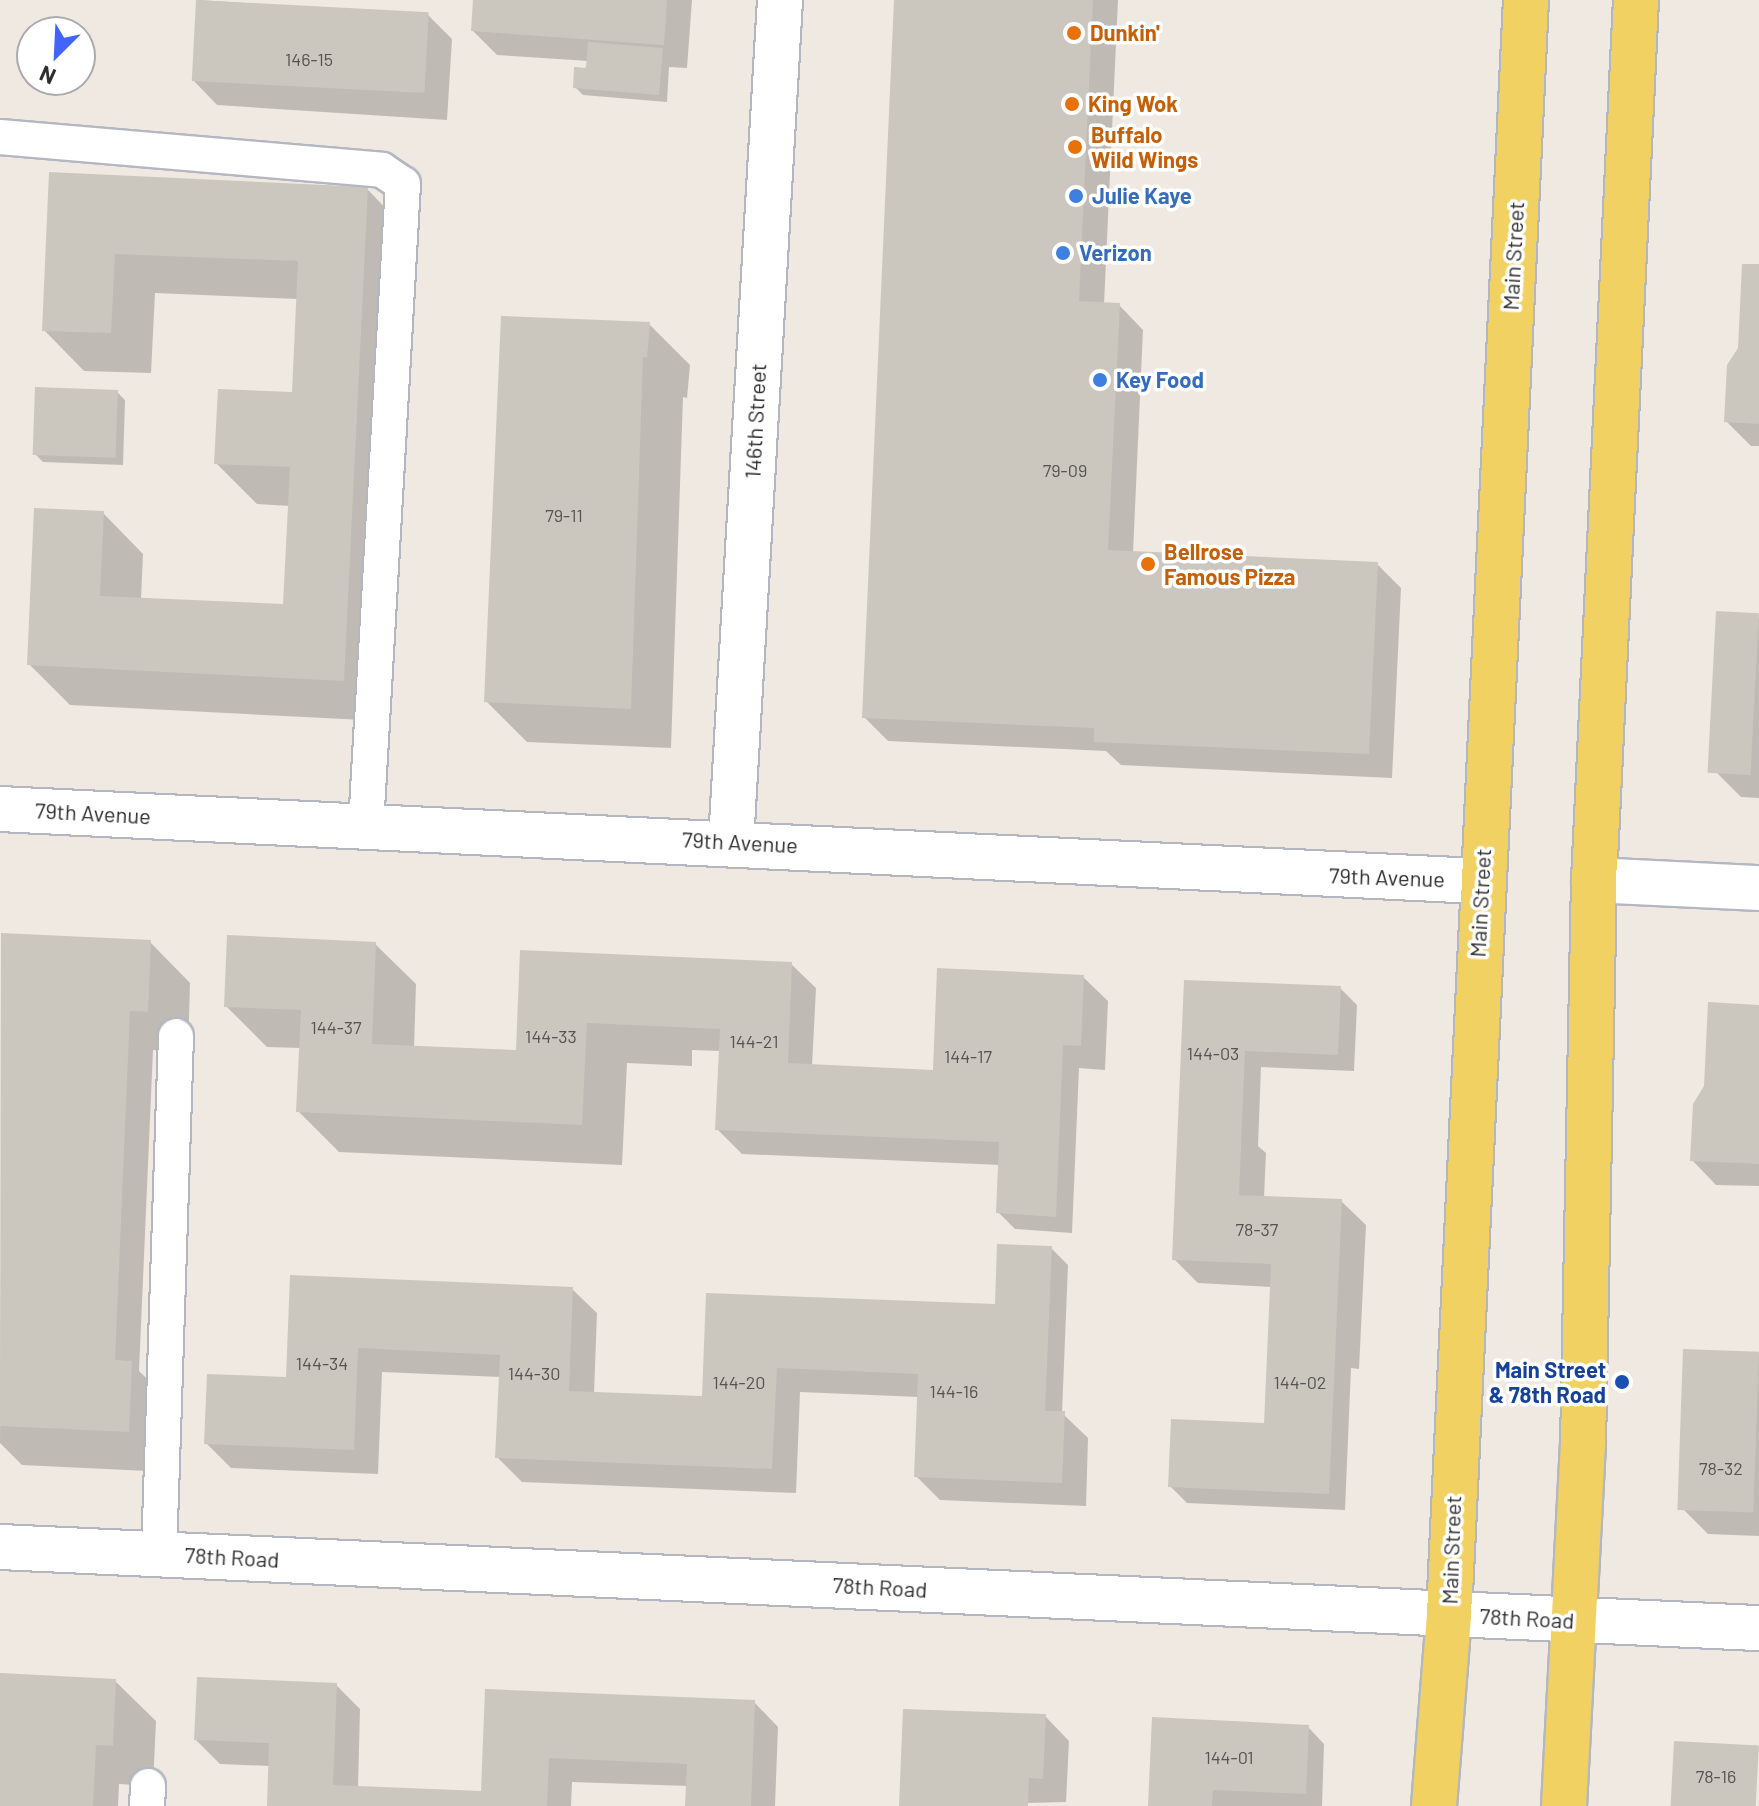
<!DOCTYPE html>
<html>
<head>
<meta charset="utf-8">
<style>
  body { margin:0 }
  #map { position:relative; width:1759px; height:1806px; overflow:hidden; background:#efe9e1; font-family:Barlow,sans-serif }
  div>[style] { position:absolute }
  .shadow>* { inset:0; background:#0003 }
  .building>* { inset:0; background:#cbc7bf; transform-origin:0 0 }
  .roads { filter:drop-shadow(2px 0 #b4b7c1) drop-shadow(-2px 0 #b4b7c1) drop-shadow(0 2px #b4b7c1) drop-shadow(0 -2px #b4b7c1) }
  .service>* { height:34px; margin:-17px; padding:0 17px; transform-origin:17px; border-radius:17px; background:#fff }
  .minor>* { height:44px; margin:-22px; padding:0 22px; transform-origin:22px; border-radius:22px; background:#fff }
  .primary>* { height:44px; margin:-22px; padding:0 22px; transform-origin:22px; border-radius:22px; background:#f2d163 }
  .dots>* { width:22px; height:22px; translate:-50% -50%; box-sizing:border-box; border:4px solid #fff; border-radius:50% }
  span { translate:-50% -50%; white-space:nowrap; text-align:center; line-height:1.15; -webkit-text-stroke:7px #fff; paint-order:stroke }
  .number-label { font-size:18px; color:#555452 }
  .number-label span { -webkit-text-stroke-width:0 }
  .food-label { font-size:22px; color:#c56008; font-weight:700 }
  .left { translate:0 -50%; text-align:left }
  .shop-label { font-size:22px; color:#366cbe; font-weight:700 }
  .street-label { font-size:22px; color:#2e2e2e }
  .transit-label { font-size:22px; color:#164399; font-weight:700 }
  .right { translate:-100% -50%; text-align:right }
  .north { position:absolute; left:16px; top:16px; width:80px; height:80px; box-sizing:border-box; background:#fff; border:2px solid #ababab; border-radius:50%; rotate:204deg; font-size:22px; font-weight:700; line-height:32px; text-align:center; color:#2e2e2e }
  .north::after { content:''; display:block; margin:auto; width:28px; height:36px; background:#4264fb; clip-path:polygon(50% 0,100% 100%,50% 72%,0 100%) }
</style>
</head>
<body>
<div id="map">
  <div class="shadow">
    <i style="clip-path:polygon(198px 0,428px 15px,452px 39px,447px 120px,217px 105px,193px 80px)"></i>
    <i style="clip-path:polygon(475px 0,692px 0,687px 68px,669px 67px,667px 102px,583px 95px,575px 87px,589px 61px,497px 55px,473px 31px)"></i>
    <i style="clip-path:polygon(896px 0,1118px 0,1104px 305px,1119px 305px,1143px 330px,1133px 553px,1377px 564px,1401px 588px,1392px 778px,1121px 765px,1106px 751px,888px 741px,864px 717px)"></i>
    <i style="clip-path:polygon(51px 174px,367px 189px,407px 230px,384px 721px,70px 705px,29px 664px,103px 513px,143px 554px,141px 599px,285px 606px,290px 506px,257px 504px,216px 463px,294px 394px,298px 299px,155px 293px,151px 373px,84px 371px,44px 330px)"></i>
    <i style="clip-path:polygon(1759px 266px,1759px 446px,1751px 446px,1726px 421px)"></i>
    <i style="clip-path:polygon(649px 324px,690px 365px,687px 398px,683px 397px,671px 748px,527px 742px,486px 701px)"></i>
    <i style="clip-path:polygon(117px 392px,125px 400px,123px 465px,43px 462px,35px 454px)"></i>
    <i style="clip-path:polygon(1759px 615px,1759px 798px,1741px 797px,1716px 772px)"></i>
    <i style="clip-path:polygon(3px 935px,150px 942px,190px 983px,188px 1052px,153px 1050px,139px 1371px,172px 1403px,169px 1472px,22px 1465px,0 1443px)"></i>
    <i style="clip-path:polygon(375px 944px,416px 984px,414px 1048px,518px 1052px,522px 952px,791px 964px,816px 988px,812px 1066px,935px 1072px,1083px 977px,1108px 1001px,1105px 1070px,1079px 1068px,1072px 1233px,1015px 1229px,998px 1212px,1001px 1165px,742px 1154px,717px 1129px,721px 1051px,692px 1050px,692px 1066px,627px 1063px,622px 1165px,339px 1152px,298px 1111px,301px 1048px,267px 1047px,226px 1006px)"></i>
    <i style="clip-path:polygon(1186px 982px,1340px 988px,1357px 1005px,1354px 1071px,1261px 1067px,1258px 1146px,1266px 1153px,1264px 1198px,1341px 1201px,1366px 1225px,1359px 1369px,1351px 1368px,1345px 1510px,1187px 1503px,1170px 1486px,1266px 1425px,1272px 1287px,1198px 1283px,1174px 1259px)"></i>
    <i style="clip-path:polygon(1759px 1007px,1759px 1186px,1716px 1185px,1692px 1160px)"></i>
    <i style="clip-path:polygon(1051px 1248px,1068px 1265px,1062px 1413px,1088px 1438px,1086px 1506px,940px 1500px,916px 1476px,919px 1397px,800px 1392px,796px 1493px,522px 1482px,497px 1457px,501px 1377px,382px 1372px,378px 1474px,231px 1468px,206px 1443px,288px 1379px,292px 1277px,572px 1289px,597px 1313px,594px 1394px,704px 1398px,708px 1295px,994px 1306px)"></i>
    <i style="clip-path:polygon(1759px 1354px,1759px 1536px,1708px 1534px,1684px 1510px)"></i>
    <i style="clip-path:polygon(0 1675px,115px 1681px,156px 1721px,153px 1786px,119px 1784px,118px 1806px,0 1806px)"></i>
    <i style="clip-path:polygon(336px 1685px,360px 1709px,358px 1788px,483px 1793px,487px 1691px,754px 1702px,778px 1727px,775px 1806px,687px 1806px,688px 1786px,572px 1782px,571px 1806px,269px 1806px,270px 1766px,220px 1764px,196px 1740px)"></i>
    <i style="clip-path:polygon(1045px 1716px,1069px 1741px,1066px 1802px,901px 1806px)"></i>
    <i style="clip-path:polygon(1308px 1727px,1324px 1744px,1322px 1806px,1150px 1806px)"></i>
  </div>
  <div class="building">
    <i style="left:196px;top:0;width:233px;height:81px;rotate:3deg"></i>
    <i style="clip-path:polygon(473px 0,667px 0,664px 45px,471px 31px)"></i>
    <i style="clip-path:polygon(894px 0,1093px 0,1079px 301px,1120px 303px,1108px 550px,1378px 562px,1369px 754px,1094px 742px,1094px 728px,862px 718px)"></i>
    <i style="clip-path:polygon(588px 42px,663px 48px,659px 95px,573px 88px,574px 67px,586px 68px)"></i>
    <i style="clip-path:polygon(49px 172px,368px 187px,344px 681px,27px 665px,34px 508px,104px 511px,100px 596px,283px 604px,290px 467px,214px 464px,218px 389px,292px 392px,298px 261px,115px 254px,111px 333px,42px 331px)"></i>
    <i style="clip-path:polygon(1742px 264px,1759px 264px,1759px 424px,1724px 422px,1727px 365px,1738px 348px)"></i>
    <i style="clip-path:polygon(501px 316px,650px 322px,647px 358px,643px 357px,631px 709px,484px 702px)"></i>
    <i style="left:35px;top:387px;width:83px;height:68px;rotate:2deg"></i>
    <i style="left:1716px;top:611px;width:43px;height:162px;rotate:3deg"></i>
    <i style="clip-path:polygon(1px 933px,151px 940px,148px 1012px,130px 1011px,115px 1360px,132px 1361px,129px 1432px,0 1426px)"></i>
    <i style="clip-path:polygon(227px 935px,376px 942px,372px 1044px,516px 1050px,520px 950px,792px 962px,788px 1063px,933px 1070px,937px 968px,1084px 975px,1081px 1046px,1063px 1045px,1056px 1217px,996px 1213px,999px 1142px,715px 1130px,720px 1029px,587px 1023px,582px 1125px,296px 1112px,301px 1010px,224px 1007px)"></i>
    <i style="clip-path:polygon(1184px 980px,1341px 986px,1338px 1055px,1245px 1051px,1239px 1195px,1342px 1199px,1329px 1494px,1168px 1487px,1171px 1419px,1264px 1423px,1271px 1264px,1172px 1260px)"></i>
    <i style="clip-path:polygon(1708px 1002px,1759px 1005px,1759px 1164px,1690px 1161px,1693px 1104px,1704px 1086px)"></i>
    <i style="clip-path:polygon(997px 1244px,1052px 1246px,1045px 1411px,1065px 1411px,1062px 1483px,914px 1477px,918px 1374px,777px 1368px,772px 1469px,495px 1458px,500px 1355px,358px 1348px,354px 1450px,204px 1444px,207px 1374px,286px 1377px,290px 1275px,573px 1287px,569px 1391px,702px 1396px,706px 1293px,995px 1304px)"></i>
    <i style="left:1683px;top:1349px;width:76px;height:161px;rotate:2deg"></i>
    <i style="clip-path:polygon(0 1673px,116px 1679px,113px 1746px,96px 1745px,93px 1806px,0 1806px)"></i>
    <i style="clip-path:polygon(197px 1677px,337px 1683px,333px 1785px,481px 1791px,485px 1689px,755px 1700px,751px 1806px,685px 1806px,687px 1764px,549px 1758px,547px 1806px,267px 1806px,269px 1743px,194px 1740px)"></i>
    <i style="clip-path:polygon(903px 1709px,1046px 1714px,1043px 1779px,1029px 1778px,1028px 1806px,899px 1806px)"></i>
    <i style="clip-path:polygon(1152px 1717px,1309px 1725px,1306px 1794px,1213px 1790px,1212px 1806px,1148px 1806px)"></i>
    <i style="left:1674px;top:1741px;width:85px;height:65px;rotate:3deg"></i>
  </div>
  <div class="roads">
    <div class="service">
      <i style="left:0;top:137px;width:383px;rotate:4.9deg"></i>
      <i style="left:382px;top:170px;width:25px;rotate:34deg"></i>
      <i style="left:403px;top:184px;width:642px;rotate:93.3deg"></i>
      <i style="left:159px;top:1554px;width:518px;rotate:-88.12deg"></i>
      <i style="left:147px;top:1806px;width:20px;rotate:-87deg"></i>
    </div>
    <div class="minor">
      <i style="left:0;top:809px;width:1482px;rotate:2.79deg"></i>
      <i style="left:731px;top:842px;width:843px;rotate:-86.67deg"></i>
      <i style="left:1594px;top:880px;width:165px;rotate:2.8deg"></i>
      <i style="left:0;top:1547px;width:1761px;rotate:2.64deg"></i>
    </div>
    <div class="primary">
      <i style="left:1434px;top:1806px;width:193px;rotate:-85.5deg"></i>
      <i style="left:1449px;top:1614px;width:1616px;rotate:-87.27deg"></i>
      <i style="left:1564px;top:1806px;width:361px;rotate:-87deg"></i>
      <i style="left:1583px;top:1446px;width:566px;rotate:-88.89deg"></i>
      <i style="left:1594px;top:880px;width:881px;rotate:-87.27deg"></i>
    </div>
  </div>
  <div class="dots">
    <i style="left:1074px;top:33px;background:#e8710a"></i>
    <i style="left:1072px;top:104px;background:#e8710a"></i>
    <i style="left:1075px;top:147px;background:#e8710a"></i>
    <i style="left:1076px;top:196px;background:#3f7fe0"></i>
    <i style="left:1063px;top:253px;background:#3f7fe0"></i>
    <i style="left:1100px;top:380px;background:#3f7fe0"></i>
    <i style="left:1148px;top:564px;background:#e8710a"></i>
    <i style="left:1622px;top:1382px;background:#1a4fb4"></i>
  </div>
  <div class="number-label">
    <span style="left:309px;top:59px">146-15</span>
    <span style="left:1065px;top:470px">79-09</span>
    <span style="left:564px;top:515px">79-11</span>
    <span style="left:336px;top:1027px">144-37</span>
    <span style="left:551px;top:1036px">144-33</span>
    <span style="left:754px;top:1041px">144-21</span>
    <span style="left:1213px;top:1053px">144-03</span>
    <span style="left:968px;top:1056px">144-17</span>
    <span style="left:1257px;top:1229px">78-37</span>
    <span style="left:322px;top:1363px">144-34</span>
    <span style="left:534px;top:1373px">144-30</span>
    <span style="left:739px;top:1382px">144-20</span>
    <span style="left:1300px;top:1382px">144-02</span>
    <span style="left:954px;top:1391px">144-16</span>
    <span style="left:1721px;top:1468px">78-32</span>
    <span style="left:1229px;top:1757px">144-01</span>
    <span style="left:1716px;top:1776px">78-16</span>
  </div>
  <div class="food-label">
    <span class="left" style="left:1090px;top:33px">Dunkin'</span>
    <span class="left" style="left:1088px;top:104px">King Wok</span>
    <span class="left" style="left:1091px;top:147px">Buffalo<br>Wild Wings</span>
    <span class="left" style="left:1164px;top:564px">Bellrose<br>Famous Pizza</span>
  </div>
  <div class="shop-label">
    <span class="left" style="left:1092px;top:196px">Julie Kaye</span>
    <span class="left" style="left:1079px;top:253px">Verizon</span>
    <span class="left" style="left:1116px;top:380px">Key Food</span>
  </div>
  <div class="street-label">
    <span style="left:1513px;top:256px;rotate:-87deg">Main Street</span>
    <span style="left:755px;top:421px;rotate:-87deg">146th Street</span>
    <span style="left:93px;top:813px;rotate:3deg">79th Avenue</span>
    <span style="left:740px;top:842px;rotate:3deg">79th Avenue</span>
    <span style="left:1387px;top:877px;rotate:2deg">79th Avenue</span>
    <span style="left:1480px;top:903px;rotate:-87deg">Main Street</span>
    <span style="left:1451px;top:1550px;rotate:-88deg">Main Street</span>
    <span style="left:232px;top:1557px;rotate:3deg">78th Road</span>
    <span style="left:880px;top:1587px;rotate:3deg">78th Road</span>
    <span style="left:1527px;top:1618px;rotate:3deg">78th Road</span>
  </div>
  <div class="transit-label">
    <span class="right" style="left:1606px;top:1382px">Main Street<br>&amp; 78th Road</span>
  </div>
  <div class="north">N</div>
</div>
</body>
</html>
